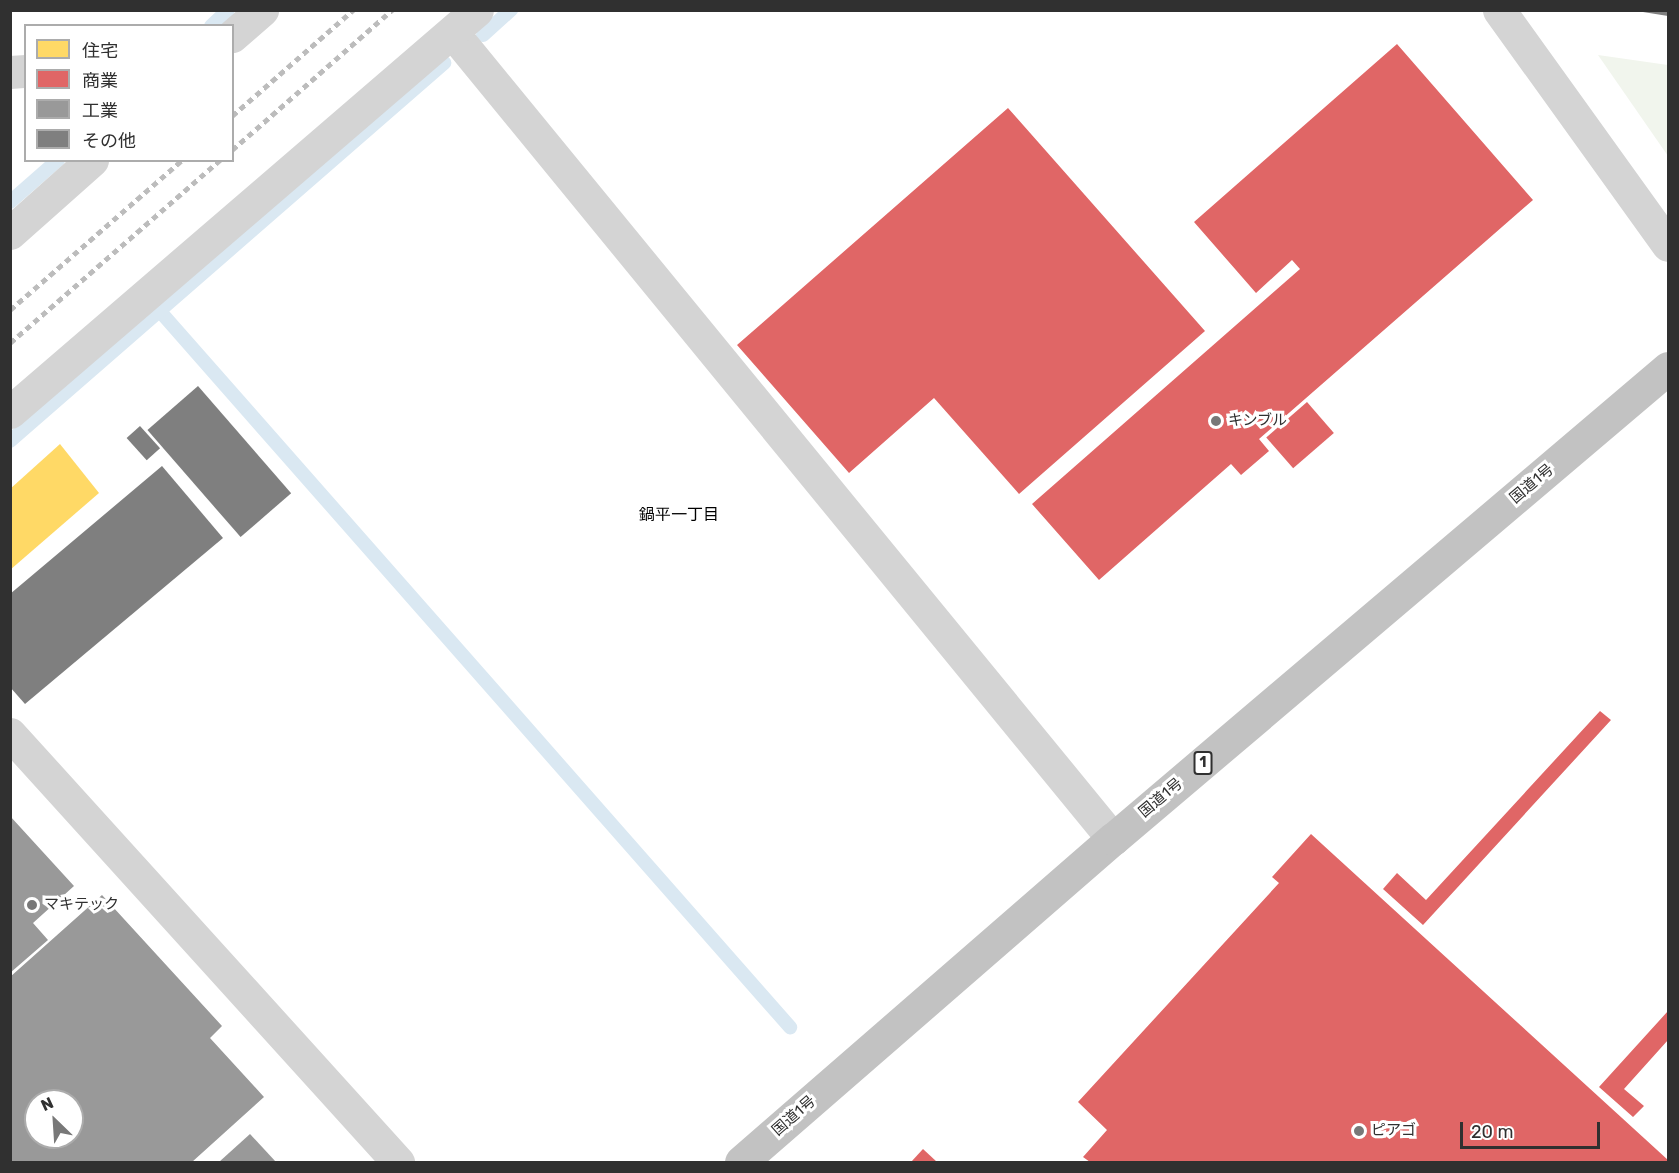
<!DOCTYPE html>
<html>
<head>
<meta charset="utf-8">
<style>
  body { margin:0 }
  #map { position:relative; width:1679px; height:1173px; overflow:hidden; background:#fff; font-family:Rubik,"Noto Sans JP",sans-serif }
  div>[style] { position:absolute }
  .green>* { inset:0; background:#f1f5ed }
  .homes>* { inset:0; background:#ffd966 }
  .shops>* { inset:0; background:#e06666; transform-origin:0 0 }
  .industry>* { inset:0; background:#999 }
  .stream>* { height:14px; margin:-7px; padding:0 7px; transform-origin:7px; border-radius:7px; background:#dae8f2 }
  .building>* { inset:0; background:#7f7f7f; transform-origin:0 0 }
  .minor>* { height:33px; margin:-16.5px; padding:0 16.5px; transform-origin:16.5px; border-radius:16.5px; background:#d4d4d4 }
  .highway>* { height:33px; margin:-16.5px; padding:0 16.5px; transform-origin:16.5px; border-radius:16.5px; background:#c2c2c2 }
  .rail>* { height:4.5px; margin-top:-2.25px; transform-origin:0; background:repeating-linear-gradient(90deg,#bcbcbc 0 6px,transparent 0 10.5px) }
  .dots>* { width:16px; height:16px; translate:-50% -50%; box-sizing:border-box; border:3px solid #fff; border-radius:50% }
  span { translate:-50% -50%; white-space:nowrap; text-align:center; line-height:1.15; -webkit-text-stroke:6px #fff; paint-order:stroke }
  .shield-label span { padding:2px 4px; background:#fff; border:2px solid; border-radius:4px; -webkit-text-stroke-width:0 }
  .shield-label { font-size:14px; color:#303030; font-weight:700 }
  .poi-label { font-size:15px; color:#303030 }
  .left { translate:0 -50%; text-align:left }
  .street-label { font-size:15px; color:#303030 }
  .neighbourhood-label { font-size:16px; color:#000 }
  .frame { position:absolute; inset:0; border:12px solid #303030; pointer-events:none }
  .legend { position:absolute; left:24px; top:24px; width:210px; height:138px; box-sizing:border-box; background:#fff; border:2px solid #acacac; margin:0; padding:8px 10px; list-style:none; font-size:18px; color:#303030 }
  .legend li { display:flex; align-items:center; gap:12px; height:30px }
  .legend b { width:30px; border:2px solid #acacac }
  .north { position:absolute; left:24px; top:1089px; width:60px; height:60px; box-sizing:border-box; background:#fff; border:2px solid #acacac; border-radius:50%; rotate:335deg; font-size:16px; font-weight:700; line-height:24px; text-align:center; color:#303030 }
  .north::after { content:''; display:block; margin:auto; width:21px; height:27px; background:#787878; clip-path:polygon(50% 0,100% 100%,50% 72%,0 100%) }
  .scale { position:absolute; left:1460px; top:1122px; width:140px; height:27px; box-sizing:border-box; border:3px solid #303030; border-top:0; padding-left:8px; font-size:18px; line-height:21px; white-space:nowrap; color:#303030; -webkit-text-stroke:4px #fff; paint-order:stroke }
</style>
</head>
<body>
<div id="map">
  <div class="green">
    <i style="clip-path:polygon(1598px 55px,1668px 65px,1668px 156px)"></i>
  </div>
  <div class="homes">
    <i style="clip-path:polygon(60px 444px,99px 493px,10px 570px,10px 489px)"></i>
  </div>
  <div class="shops">
    <i style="clip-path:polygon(1397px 44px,1533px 200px,1259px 439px,1269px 451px,1241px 475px,1231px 464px,1099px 580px,1032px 504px,1300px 269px,1292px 260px,1256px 293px,1194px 222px)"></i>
    <i style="clip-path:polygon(1008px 108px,1205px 331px,1019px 494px,934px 398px,849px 473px,737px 345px)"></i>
    <i style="left:1307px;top:402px;width:41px;height:54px;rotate:49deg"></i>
    <i style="clip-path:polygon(1600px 711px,1611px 720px,1423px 925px,1383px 889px,1397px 873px,1426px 900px)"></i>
    <i style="clip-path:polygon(1311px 834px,1668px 1160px,1668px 1162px,1090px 1162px,1083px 1157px,1107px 1130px,1078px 1102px,1279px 883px,1272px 877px)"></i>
    <i style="clip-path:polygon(1668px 1011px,1668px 1040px,1624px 1089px,1644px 1106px,1633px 1117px,1599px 1087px)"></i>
    <i style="clip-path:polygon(923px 1149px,937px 1162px,911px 1162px)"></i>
  </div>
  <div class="industry">
    <i style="clip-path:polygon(10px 816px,74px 886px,33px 923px,48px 940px,10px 973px)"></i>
    <i style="clip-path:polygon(evenodd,102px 895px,222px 1026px,210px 1038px,264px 1097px,192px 1162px,10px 1162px,10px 977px,102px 895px,36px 1101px,72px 1101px,72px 1137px,36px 1137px,36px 1101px)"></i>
    <i style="clip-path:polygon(250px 1134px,276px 1162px,219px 1162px)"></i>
  </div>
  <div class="stream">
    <i style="left:211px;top:26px;width:23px;rotate:-43deg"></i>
    <i style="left:483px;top:35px;width:38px;rotate:-42deg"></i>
    <i style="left:10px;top:202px;width:64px;rotate:-41.2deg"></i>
    <i style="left:158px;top:309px;width:957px;rotate:48.65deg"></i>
    <i style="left:10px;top:441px;width:576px;rotate:-41.05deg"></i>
  </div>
  <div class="building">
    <i style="clip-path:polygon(1644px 10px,1668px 10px,1668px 16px,1643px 12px)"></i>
    <i style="left:198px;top:386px;width:142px;height:67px;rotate:49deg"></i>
    <i style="left:140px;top:426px;width:30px;height:18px;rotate:48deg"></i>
    <i style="clip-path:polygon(162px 466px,223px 538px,25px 704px,10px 687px,10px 594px)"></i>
  </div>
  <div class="minor">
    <i style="left:1499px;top:10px;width:289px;rotate:54.3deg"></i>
    <i style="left:452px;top:32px;width:1043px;rotate:50.68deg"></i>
    <i style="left:232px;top:36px;width:40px;rotate:-41deg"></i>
    <i style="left:10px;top:72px;width:16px;rotate:-4deg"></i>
    <i style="left:10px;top:233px;width:110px;rotate:-41.7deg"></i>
    <i style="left:10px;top:412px;width:616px;rotate:-40.72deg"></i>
    <i style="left:10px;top:734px;width:578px;rotate:47.81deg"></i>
  </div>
  <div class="highway">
    <i style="left:741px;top:1162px;width:493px;rotate:-41deg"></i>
    <i style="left:1113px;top:839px;width:728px;rotate:-40.32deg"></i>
  </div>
  <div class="rail">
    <i style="left:232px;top:116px;width:161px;rotate:-41.2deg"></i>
    <i style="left:232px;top:150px;width:213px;rotate:-41.2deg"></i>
    <i style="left:10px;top:310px;width:228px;rotate:-41.1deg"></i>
    <i style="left:10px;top:343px;width:279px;rotate:-41.1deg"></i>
  </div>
  <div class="dots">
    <i style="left:1216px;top:421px;background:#787878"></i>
    <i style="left:32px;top:905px;background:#787878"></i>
    <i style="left:1359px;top:1131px;background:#787878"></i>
  </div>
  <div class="shield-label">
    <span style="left:1203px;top:763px">1</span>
  </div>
  <div class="poi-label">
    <span class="left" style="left:1228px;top:421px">キンブル</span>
    <span class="left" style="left:44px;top:905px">マキテック</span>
    <span class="left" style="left:1371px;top:1131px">ピアゴ</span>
  </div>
  <div class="street-label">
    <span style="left:1532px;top:484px;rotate:-40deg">国道1号</span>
    <span style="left:1161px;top:798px;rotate:-40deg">国道1号</span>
    <span style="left:794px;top:1116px;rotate:-41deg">国道1号</span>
  </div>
  <div class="neighbourhood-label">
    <span style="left:679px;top:515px">鍋平一丁目</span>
  </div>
  <div class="frame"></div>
  <ul class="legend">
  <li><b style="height:16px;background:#ffd966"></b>住宅</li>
  <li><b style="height:16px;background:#e06666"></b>商業</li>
  <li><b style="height:16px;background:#999"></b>工業</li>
  <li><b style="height:16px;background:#7f7f7f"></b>その他</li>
  </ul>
  <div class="north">N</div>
  <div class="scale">20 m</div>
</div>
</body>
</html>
